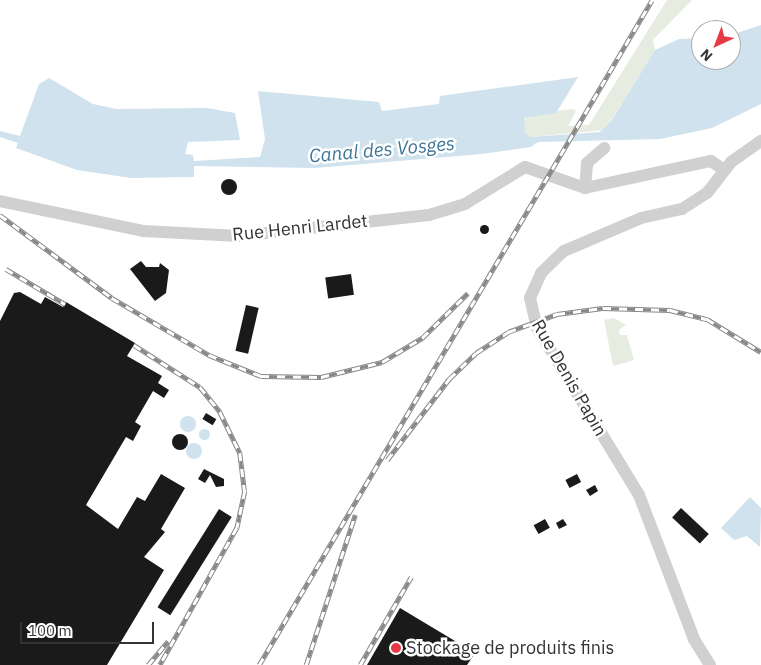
<!DOCTYPE html>
<html>
<head>
<meta charset="utf-8">
<style>
  body { margin:0 }
  #map { position:relative; width:761px; height:665px; overflow:hidden; background:#fff; font-family:"IBM Plex Sans",sans-serif }
  div>[style] { position:absolute }
  .green>* { inset:0; background:#e6ecdf }
  .water>* { inset:0; background:#cfe2ee }
  .round { border-radius:50% }
  .building>* { inset:0; background:#1a1a1a; transform-origin:0 0 }
  .minor>* { height:12px; margin:-6px; padding:0 6px; transform-origin:6px; border-radius:6px; background:#d0d0d0 }
  .rail>* { height:4.5px; margin-top:-2.25px; transform-origin:0; background:repeating-linear-gradient(90deg,#fff 0 8px,#888 0 16px); box-sizing:border-box; border-block:1px solid #888 }
  .dots>* { width:14px; height:14px; translate:-50% -50%; box-sizing:border-box; border:2px solid #fff; border-radius:50% }
  span { translate:-50% -50%; white-space:nowrap; text-align:center; line-height:1.15; -webkit-text-stroke:5px #fff; paint-order:stroke }
  .street-label { font-size:18px; color:#333 }
  .poi-label { font-size:18px; color:#333 }
  .left { translate:0 -50%; text-align:left }
  .water-label { font-size:19px; color:#3f7597; font-style:italic }
  .north { position:absolute; left:691px; top:20px; width:50px; height:50px; box-sizing:border-box; background:#fff; border:1px solid #adadad; border-radius:50%; rotate:223deg; font-size:14px; font-weight:700; line-height:20px; text-align:center; color:#333 }
  .north::after { content:''; display:block; margin:auto; width:18px; height:22px; background:#e63946; clip-path:polygon(50% 0,100% 100%,50% 72%,0 100%) }
  .scale { position:absolute; left:20px; top:622px; width:134px; height:22px; box-sizing:border-box; border:2px solid #333; border-top:0; padding-left:6px; font-size:15px; line-height:18px; white-space:nowrap; color:#333; -webkit-text-stroke:4px #fff; paint-order:stroke }
</style>
</head>
<body>
<div id="map">
  <div class="green">
    <i style="clip-path:polygon(667px 0,692px 0,653px 40px,655px 50px,605px 130px,531px 137px,525px 132px,523px 120px,531px 114px,573px 109px,576px 111px,568px 126px,589px 125px)"></i>
    <i style="clip-path:polygon(614px 318px,626px 325px,619px 330px,620px 335px,627px 335px,634px 360px,613px 366px,604px 320px)"></i>
  </div>
  <div class="water">
    <i style="clip-path:polygon(761px 25px,761px 104px,712px 128px,660px 139px,538px 142px,531px 147px,482px 154px,315px 168px,194px 166px,194px 177px,131px 178px,77px 170px,16px 148px,18px 143px,0 137px,0 131px,20px 136px,39px 84px,49px 78px,93px 104px,117px 109px,207px 108px,235px 113px,240px 140px,188px 142px,185px 154px,193px 155px,194px 161px,260px 157px,265px 139px,258px 91px,379px 102px,382px 111px,439px 104px,440px 96px,578px 77px,556px 113px,524px 118px,525px 132px,531px 137px,600px 132px,611px 121px,655px 50px,679px 39px,701px 38px,701px 60px,731px 60px,731px 35px)"></i>
    <i class="round" style="left:180px;top:416px;width:16px;height:16px"></i>
    <i class="round" style="left:198.5px;top:428.5px;width:11px;height:11px"></i>
    <i class="round" style="left:186px;top:443px;width:16px;height:16px"></i>
    <i style="clip-path:polygon(750px 497px,761px 508px,760px 547px,747px 536px,734px 540px,721px 528px)"></i>
  </div>
  <div class="building">
    <i class="round" style="left:221px;top:179px;width:16px;height:16px"></i>
    <i class="round" style="left:479.5px;top:224.5px;width:9px;height:9px"></i>
    <i style="clip-path:polygon(141px 261px,146px 267px,159px 267px,160px 263px,169px 270px,166px 293px,155px 301px,130px 269px)"></i>
    <i style="left:351px;top:274px;width:21px;height:26px;rotate:82deg"></i>
    <i style="clip-path:polygon(20px 292px,41px 304px,45px 297px,63px 307px,66px 302px,135px 343px,127px 356px,162px 376px,158px 383px,169px 390px,164px 398px,153px 391px,135px 422px,141px 426px,133px 441px,126px 437px,86px 505px,118px 529px,137px 497px,145px 501px,161px 474px,185px 488px,161px 529px,165px 532px,144px 557px,164px 570px,107px 665px,0 665px,0 321px,14px 293px)"></i>
    <i style="left:246px;top:305px;width:13px;height:47px;rotate:13deg"></i>
    <i style="left:206px;top:413px;width:12px;height:7px;rotate:31deg"></i>
    <i class="round" style="left:172px;top:434px;width:16px;height:16px"></i>
    <i style="clip-path:polygon(204px 469px,224px 479px,224px 486px,216px 487px,210px 475px,205px 483px,198px 479px)"></i>
    <i style="left:577px;top:474px;width:9px;height:13px;rotate:63deg"></i>
    <i style="clip-path:polygon(595px 485px,598px 491px,590px 496px,586px 490px)"></i>
    <i style="left:681px;top:508px;width:38px;height:13px;rotate:43deg"></i>
    <i style="left:219px;top:509px;width:15px;height:116px;rotate:32deg"></i>
    <i style="left:545px;top:519px;width:10px;height:13px;rotate:61deg"></i>
    <i style="clip-path:polygon(563px 519px,567px 525px,559px 529px,556px 523px)"></i>
    <i style="clip-path:polygon(400px 608px,475px 653px,467px 665px,367px 665px)"></i>
  </div>
  <div class="minor">
    <i style="left:585px;top:188px;width:25px;rotate:-85deg"></i>
    <i style="left:587px;top:163px;width:23px;rotate:-41deg"></i>
    <i style="left:0;top:201px;width:146px;rotate:11.8deg"></i>
    <i style="left:143px;top:231px;width:96px;rotate:3deg"></i>
    <i style="left:239px;top:236px;width:191px;rotate:-6.3deg"></i>
    <i style="left:429px;top:215px;width:38px;rotate:-17deg"></i>
    <i style="left:465px;top:204px;width:70px;rotate:-31.7deg"></i>
    <i style="left:525px;top:167px;width:64px;rotate:19.3deg"></i>
    <i style="left:585px;top:188px;width:129px;rotate:-12.1deg"></i>
    <i style="left:711px;top:161px;width:16px;rotate:35deg"></i>
    <i style="left:710px;top:665px;width:31px;rotate:-122deg"></i>
    <i style="left:694px;top:639px;width:154px;rotate:-110.9deg"></i>
    <i style="left:639px;top:495px;width:196px;rotate:-121.4deg"></i>
    <i style="left:537px;top:328px;width:31px;rotate:-103deg"></i>
    <i style="left:530px;top:298px;width:27px;rotate:-66deg"></i>
    <i style="left:541px;top:273px;width:32px;rotate:-44deg"></i>
    <i style="left:564px;top:251px;width:84px;rotate:-23.2deg"></i>
    <i style="left:641px;top:218px;width:42px;rotate:-12.4deg"></i>
    <i style="left:682px;top:209px;width:30px;rotate:-33deg"></i>
    <i style="left:707px;top:193px;width:39px;rotate:-52deg"></i>
    <i style="left:731px;top:162px;width:37px;rotate:-35deg"></i>
  </div>
  <div class="rail">
    <i style="left:0;top:215px;width:139px;rotate:36.5deg"></i>
    <i style="left:112px;top:298px;width:113px;rotate:30.4deg"></i>
    <i style="left:209px;top:355px;width:56px;rotate:22deg"></i>
    <i style="left:261px;top:376px;width:60px;rotate:1deg"></i>
    <i style="left:321px;top:377px;width:63px;rotate:-13.8deg"></i>
    <i style="left:382px;top:362px;width:47px;rotate:-31deg"></i>
    <i style="left:422px;top:338px;width:64px;rotate:-44.4deg"></i>
    <i style="left:6px;top:269px;width:69px;rotate:30.7deg"></i>
    <i style="left:134px;top:345px;width:78px;rotate:32.5deg"></i>
    <i style="left:200px;top:387px;width:32px;rotate:51deg"></i>
    <i style="left:220px;top:412px;width:46px;rotate:64deg"></i>
    <i style="left:240px;top:453px;width:38px;rotate:83deg"></i>
    <i style="left:245px;top:491px;width:38px;rotate:102deg"></i>
    <i style="left:237px;top:528px;width:157px;rotate:119.3deg"></i>
    <i style="left:387px;top:460px;width:102px;rotate:-52.6deg"></i>
    <i style="left:449px;top:379px;width:37px;rotate:-44deg"></i>
    <i style="left:476px;top:353px;width:38px;rotate:-33deg"></i>
    <i style="left:508px;top:332px;width:52px;rotate:-20.2deg"></i>
    <i style="left:557px;top:314px;width:46px;rotate:-7.4deg"></i>
    <i style="left:603px;top:308px;width:67px;rotate:1.7deg"></i>
    <i style="left:670px;top:310px;width:38px;rotate:14deg"></i>
    <i style="left:707px;top:319px;width:63px;rotate:31.4deg"></i>
    <i style="left:148px;top:665px;width:31px;rotate:-50deg"></i>
    <i style="left:259px;top:665px;width:772px;rotate:-59.42deg"></i>
    <i style="left:306px;top:665px;width:158px;rotate:-71.9deg"></i>
    <i style="left:360px;top:665px;width:102px;rotate:-59.9deg"></i>
  </div>
  <div class="dots">
    <i style="left:396px;top:648px;background:#e63946"></i>
  </div>
  <div class="street-label">
    <span style="left:300px;top:228px;rotate:-6deg">Rue Henri Lardet</span>
    <span style="left:569px;top:378px;rotate:60deg">Rue Denis Papin</span>
  </div>
  <div class="poi-label">
    <span class="left" style="left:406px;top:648px">Stockage de produits finis</span>
  </div>
  <div class="water-label">
    <span style="left:382px;top:150px;rotate:-5deg">Canal des Vosges</span>
  </div>
  <div class="north">N</div>
  <div class="scale">100 m</div>
</div>
</body>
</html>
